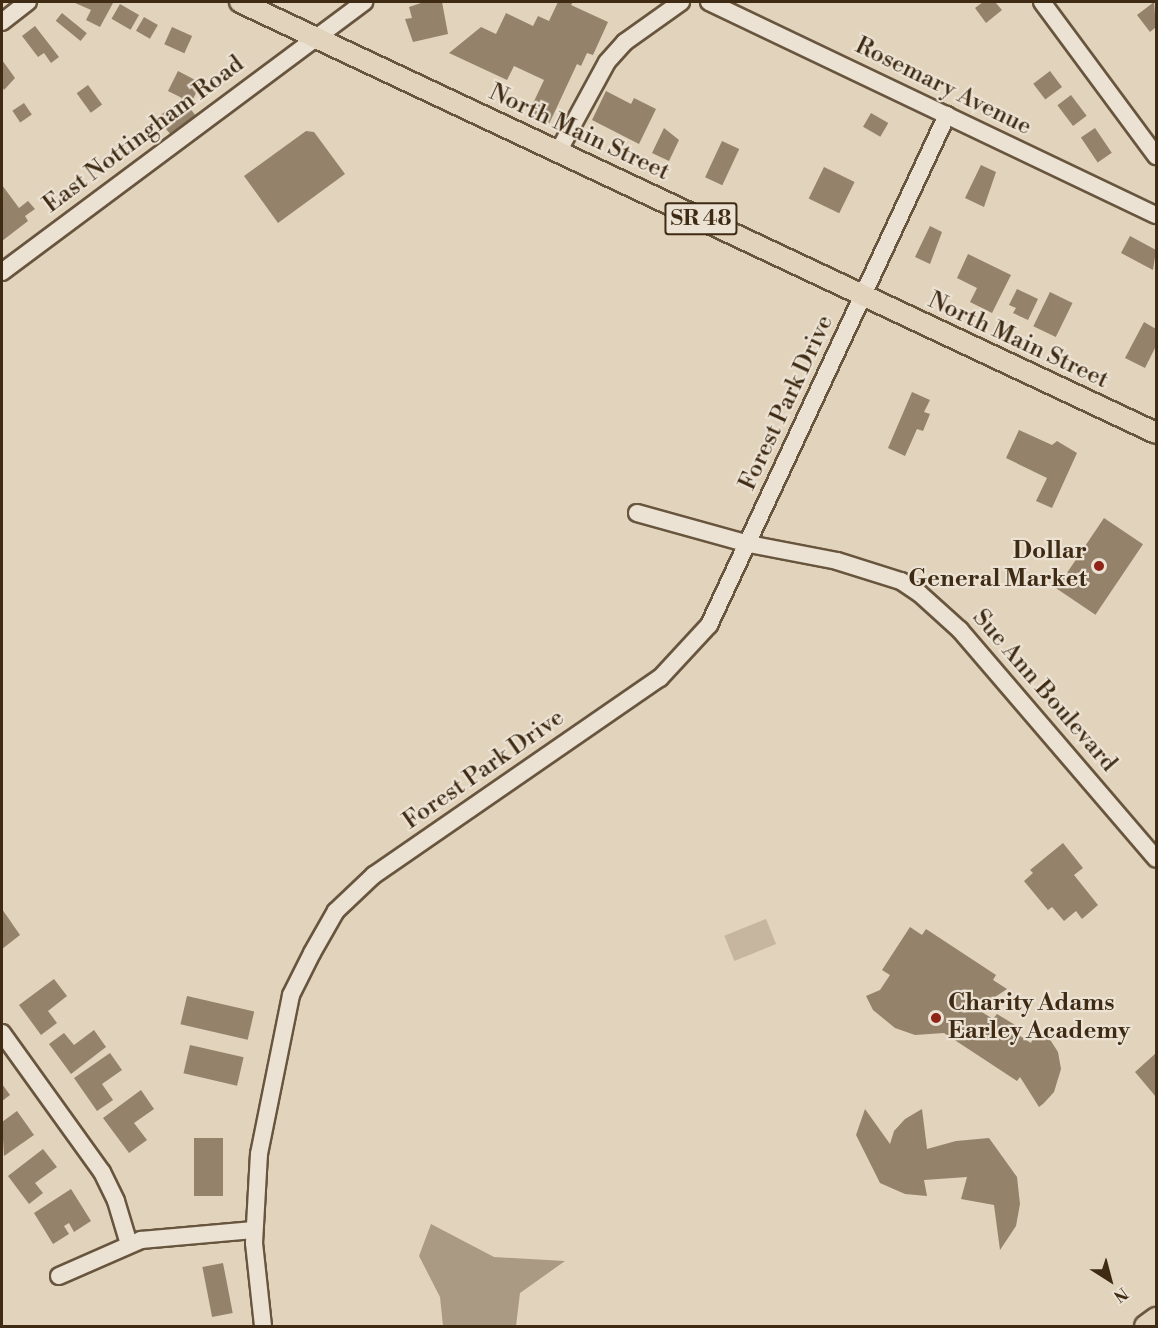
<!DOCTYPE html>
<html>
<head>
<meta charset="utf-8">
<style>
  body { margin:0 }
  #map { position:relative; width:1158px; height:1328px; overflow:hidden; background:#e2d3bc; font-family:"Libre Bodoni",serif }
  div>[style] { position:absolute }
  .green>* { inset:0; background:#c6b69f; transform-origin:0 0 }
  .water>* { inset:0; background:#ab9a83 }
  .building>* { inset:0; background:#94826b; transform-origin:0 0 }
  .roads { filter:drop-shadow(2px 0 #68553e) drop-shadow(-2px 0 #68553e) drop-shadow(0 2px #68553e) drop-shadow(0 -2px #68553e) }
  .minor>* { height:16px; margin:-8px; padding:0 8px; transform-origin:8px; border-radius:8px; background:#ece2d3 }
  .major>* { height:20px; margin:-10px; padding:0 10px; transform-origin:10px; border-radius:10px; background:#e2d3bc }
  .dots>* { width:16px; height:16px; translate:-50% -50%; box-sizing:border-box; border:3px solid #ece2d3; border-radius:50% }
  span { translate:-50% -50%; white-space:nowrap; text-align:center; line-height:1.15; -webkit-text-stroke:4.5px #ece2d3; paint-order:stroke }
  .shield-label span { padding:2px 4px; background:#ece2d3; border:2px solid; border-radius:4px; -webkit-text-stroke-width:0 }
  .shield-label { font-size:22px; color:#3f2b14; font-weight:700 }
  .street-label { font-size:24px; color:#3f2b14 }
  .poi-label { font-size:24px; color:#3f2b14; font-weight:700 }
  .right { translate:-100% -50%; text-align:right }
  .left { translate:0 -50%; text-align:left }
  .frame { position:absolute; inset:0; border:3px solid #3f2b14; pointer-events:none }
  .north { position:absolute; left:1080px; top:1250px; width:60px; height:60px; -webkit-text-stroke:4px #ece2d3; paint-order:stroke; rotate:144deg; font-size:16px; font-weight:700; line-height:24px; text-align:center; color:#3f2b14 }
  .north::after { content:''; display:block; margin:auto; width:21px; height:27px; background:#3f2b14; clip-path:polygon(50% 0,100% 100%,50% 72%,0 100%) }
</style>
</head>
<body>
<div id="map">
  <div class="green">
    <i style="left:766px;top:919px;width:27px;height:45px;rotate:68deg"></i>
  </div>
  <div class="water">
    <i style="clip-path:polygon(431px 1224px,494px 1257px,565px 1261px,520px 1293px,516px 1326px,443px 1326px,440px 1297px,419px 1256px)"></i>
  </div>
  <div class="building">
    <i style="clip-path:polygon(73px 2px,109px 2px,113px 3px,100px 27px,86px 20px,91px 10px)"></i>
    <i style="clip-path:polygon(424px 2px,442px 2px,448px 34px,413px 42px,405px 19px,412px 18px,409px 7px)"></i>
    <i style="clip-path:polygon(558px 2px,573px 2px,571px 5px,608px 22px,593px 55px,587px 53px,581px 66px,577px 64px,549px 124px,528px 114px,544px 80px,514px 66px,507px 80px,449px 53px,481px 27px,496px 34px,506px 13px,533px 26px,538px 16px,549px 21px)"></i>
    <i style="clip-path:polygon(983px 2px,995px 2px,1002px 10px,986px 23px,975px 8px)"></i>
    <i style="clip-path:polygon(1154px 2px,1156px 27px,1150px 32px,1137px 15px)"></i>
    <i style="left:120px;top:4px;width:22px;height:17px;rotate:30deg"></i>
    <i style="left:62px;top:13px;width:32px;height:10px;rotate:39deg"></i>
    <i style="left:144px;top:17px;width:16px;height:16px;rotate:30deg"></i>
    <i style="clip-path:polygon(35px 26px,59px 57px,51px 63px,44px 53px,38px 57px,22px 36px)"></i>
    <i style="left:172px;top:27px;width:22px;height:19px;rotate:24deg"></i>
    <i style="clip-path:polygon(2px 60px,15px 78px,4px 90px,2px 86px)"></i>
    <i style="clip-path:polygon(178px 71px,201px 83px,191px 103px,182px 98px,196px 116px,171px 135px,157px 118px,182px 98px,168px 91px)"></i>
    <i style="left:1050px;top:71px;width:20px;height:21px;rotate:53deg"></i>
    <i style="left:88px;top:85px;width:24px;height:14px;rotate:54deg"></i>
    <i style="clip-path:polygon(606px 91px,631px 104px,634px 98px,656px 109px,639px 144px,592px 120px)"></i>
    <i style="left:1071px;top:95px;width:26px;height:17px;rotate:53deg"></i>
    <i style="left:24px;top:103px;width:14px;height:14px;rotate:56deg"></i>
    <i style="left:871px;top:113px;width:20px;height:16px;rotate:30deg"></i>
    <i style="clip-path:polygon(664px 128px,679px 140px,669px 161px,652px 153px)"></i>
    <i style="left:1095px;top:128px;width:30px;height:17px;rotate:56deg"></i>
    <i style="clip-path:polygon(306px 131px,314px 132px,345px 174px,278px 223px,244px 176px)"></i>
    <i style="left:722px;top:141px;width:19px;height:40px;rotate:25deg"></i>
    <i style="clip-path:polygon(981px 165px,996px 172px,984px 207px,965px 198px)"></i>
    <i style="left:824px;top:167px;width:34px;height:35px;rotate:26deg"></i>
    <i style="clip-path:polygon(2px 185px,19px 208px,28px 201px,35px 209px,25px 216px,28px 221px,2px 241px)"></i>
    <i style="clip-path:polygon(930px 226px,942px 232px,930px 264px,915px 257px)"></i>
    <i style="clip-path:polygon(1130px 236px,1156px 250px,1153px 270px,1121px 253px)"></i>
    <i style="clip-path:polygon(968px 254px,1011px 275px,992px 313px,970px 302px,977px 288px,957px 278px)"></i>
    <i style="clip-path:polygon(1017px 289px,1038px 299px,1028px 320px,1013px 313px,1016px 308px,1009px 305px)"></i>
    <i style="left:1050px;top:292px;width:25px;height:38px;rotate:26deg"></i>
    <i style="clip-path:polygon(1144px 322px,1156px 329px,1156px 346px,1145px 368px,1125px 358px)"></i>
    <i style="clip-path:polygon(912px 392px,930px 400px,924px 412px,930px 414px,923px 431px,917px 429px,905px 456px,888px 448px)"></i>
    <i style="clip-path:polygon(1019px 430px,1052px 445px,1057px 441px,1077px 453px,1052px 508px,1036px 501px,1047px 478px,1006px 458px)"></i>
    <i style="left:1104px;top:518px;width:47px;height:85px;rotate:34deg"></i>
    <i style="clip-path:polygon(1063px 843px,1083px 868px,1074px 875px,1098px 905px,1082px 919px,1076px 911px,1064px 921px,1052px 907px,1048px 910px,1024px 881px,1033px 873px,1030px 870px)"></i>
    <i style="clip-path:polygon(2px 909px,20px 935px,2px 949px)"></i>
    <i style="clip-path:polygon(910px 927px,922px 935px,926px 929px,996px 975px,993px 980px,1007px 989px,977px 1009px,993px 1019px,997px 1014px,1020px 1028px,1017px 1034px,1031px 1043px,1037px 1028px,1049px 1038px,1058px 1052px,1061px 1069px,1054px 1092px,1044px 1103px,1039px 1107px,1020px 1077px,1017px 1081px,944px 1033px,915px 1035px,895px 1028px,873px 1010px,866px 996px,880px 990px,890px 975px,882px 970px)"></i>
    <i style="clip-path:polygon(54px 979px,67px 996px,48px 1011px,57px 1023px,41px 1035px,19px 1005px)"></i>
    <i style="left:187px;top:996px;width:69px;height:29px;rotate:13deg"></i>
    <i style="clip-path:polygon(94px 1030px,106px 1047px,71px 1074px,49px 1044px,64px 1033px,74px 1045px)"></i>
    <i style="left:190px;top:1045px;width:55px;height:29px;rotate:13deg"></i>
    <i style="clip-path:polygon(110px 1053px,122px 1070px,102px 1084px,113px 1100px,97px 1111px,74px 1078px)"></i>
    <i style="clip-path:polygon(1156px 1053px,1156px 1097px,1135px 1072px)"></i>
    <i style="clip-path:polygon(2px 1084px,10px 1095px,2px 1101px)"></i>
    <i style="clip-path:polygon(141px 1090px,154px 1109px,134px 1123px,147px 1140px,129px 1153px,103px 1118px)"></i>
    <i style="clip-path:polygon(865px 1109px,890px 1144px,894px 1131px,905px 1119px,922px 1109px,927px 1149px,956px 1141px,989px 1138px,1017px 1177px,1020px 1204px,1016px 1226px,1000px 1250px,994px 1205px,961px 1199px,967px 1177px,924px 1180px,927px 1196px,905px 1194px,880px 1183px,856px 1135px)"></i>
    <i style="clip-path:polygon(17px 1111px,34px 1135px,4px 1156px,2px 1122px)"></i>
    <i style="left:194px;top:1138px;width:29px;height:58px"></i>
    <i style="clip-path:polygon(43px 1149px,57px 1167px,35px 1183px,43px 1193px,29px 1204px,8px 1176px)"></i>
    <i style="clip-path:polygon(71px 1189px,91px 1221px,74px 1232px,69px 1223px,64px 1226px,69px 1234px,53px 1244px,34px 1213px)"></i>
    <i style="left:223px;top:1263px;width:51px;height:21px;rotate:79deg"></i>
  </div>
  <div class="roads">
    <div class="minor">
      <i style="left:709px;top:2px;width:495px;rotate:25.5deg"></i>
      <i style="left:1042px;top:2px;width:192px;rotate:53.5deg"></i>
      <i style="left:2px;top:22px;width:33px;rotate:-38deg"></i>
      <i style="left:558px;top:152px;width:102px;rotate:-61.4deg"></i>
      <i style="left:607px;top:62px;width:27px;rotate:-48deg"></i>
      <i style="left:625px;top:42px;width:69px;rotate:-35.5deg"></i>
      <i style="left:2px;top:272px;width:452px;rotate:-36.7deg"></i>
      <i style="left:637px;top:513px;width:116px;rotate:15.5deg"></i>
      <i style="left:749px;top:544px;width:90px;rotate:10.9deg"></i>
      <i style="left:837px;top:561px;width:67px;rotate:17.4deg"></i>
      <i style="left:901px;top:581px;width:22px;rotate:34deg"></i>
      <i style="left:919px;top:593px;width:55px;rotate:42.1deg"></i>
      <i style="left:960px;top:630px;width:301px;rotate:49.4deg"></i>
      <i style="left:2px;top:1033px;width:171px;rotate:54.3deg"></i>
      <i style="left:102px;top:1172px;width:32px;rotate:64deg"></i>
      <i style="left:116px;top:1201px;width:45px;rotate:73.2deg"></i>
      <i style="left:59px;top:1276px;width:90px;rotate:-23.7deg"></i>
      <i style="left:141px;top:1240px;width:113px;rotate:-5.1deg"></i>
      <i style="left:263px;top:1326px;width:83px;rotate:-96.2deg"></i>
      <i style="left:254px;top:1243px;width:89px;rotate:-86.8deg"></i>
      <i style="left:259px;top:1154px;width:162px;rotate:-78.6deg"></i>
      <i style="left:291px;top:995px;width:47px;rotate:-63.4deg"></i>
      <i style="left:312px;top:953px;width:48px;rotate:-60.3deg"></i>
      <i style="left:336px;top:911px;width:52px;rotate:-43.5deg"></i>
      <i style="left:374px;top:875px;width:347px;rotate:-34.6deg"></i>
      <i style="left:660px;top:678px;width:72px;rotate:-47.2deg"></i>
      <i style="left:709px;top:625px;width:563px;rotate:-64.98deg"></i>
    </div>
    <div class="major">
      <i style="left:240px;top:2px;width:1012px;rotate:25.2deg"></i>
      <i style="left:1145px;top:1326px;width:14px;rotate:-36deg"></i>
    </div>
  </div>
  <div class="dots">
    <i style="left:1099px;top:566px;background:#8f2418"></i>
    <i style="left:936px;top:1018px;background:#8f2418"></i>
  </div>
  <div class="shield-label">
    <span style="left:701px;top:219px">SR 48</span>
  </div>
  <div class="street-label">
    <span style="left:943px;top:87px;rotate:26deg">Rosemary Avenue</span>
    <span style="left:579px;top:133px;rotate:25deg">North Main Street</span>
    <span style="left:144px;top:135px;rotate:-37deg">East Nottingham Road</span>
    <span style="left:1018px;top:341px;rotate:25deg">North Main Street</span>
    <span style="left:787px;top:403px;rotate:-65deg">Forest Park Drive</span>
    <span style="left:1044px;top:691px;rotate:49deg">Sue Ann Boulevard</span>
    <span style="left:484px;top:770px;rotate:-35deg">Forest Park Drive</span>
  </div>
  <div class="poi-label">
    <span class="right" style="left:1087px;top:566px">Dollar<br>General Market</span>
    <span class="left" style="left:948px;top:1018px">Charity Adams<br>Earley Academy</span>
  </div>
  <div class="frame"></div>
  <div class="north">N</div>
</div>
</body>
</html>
